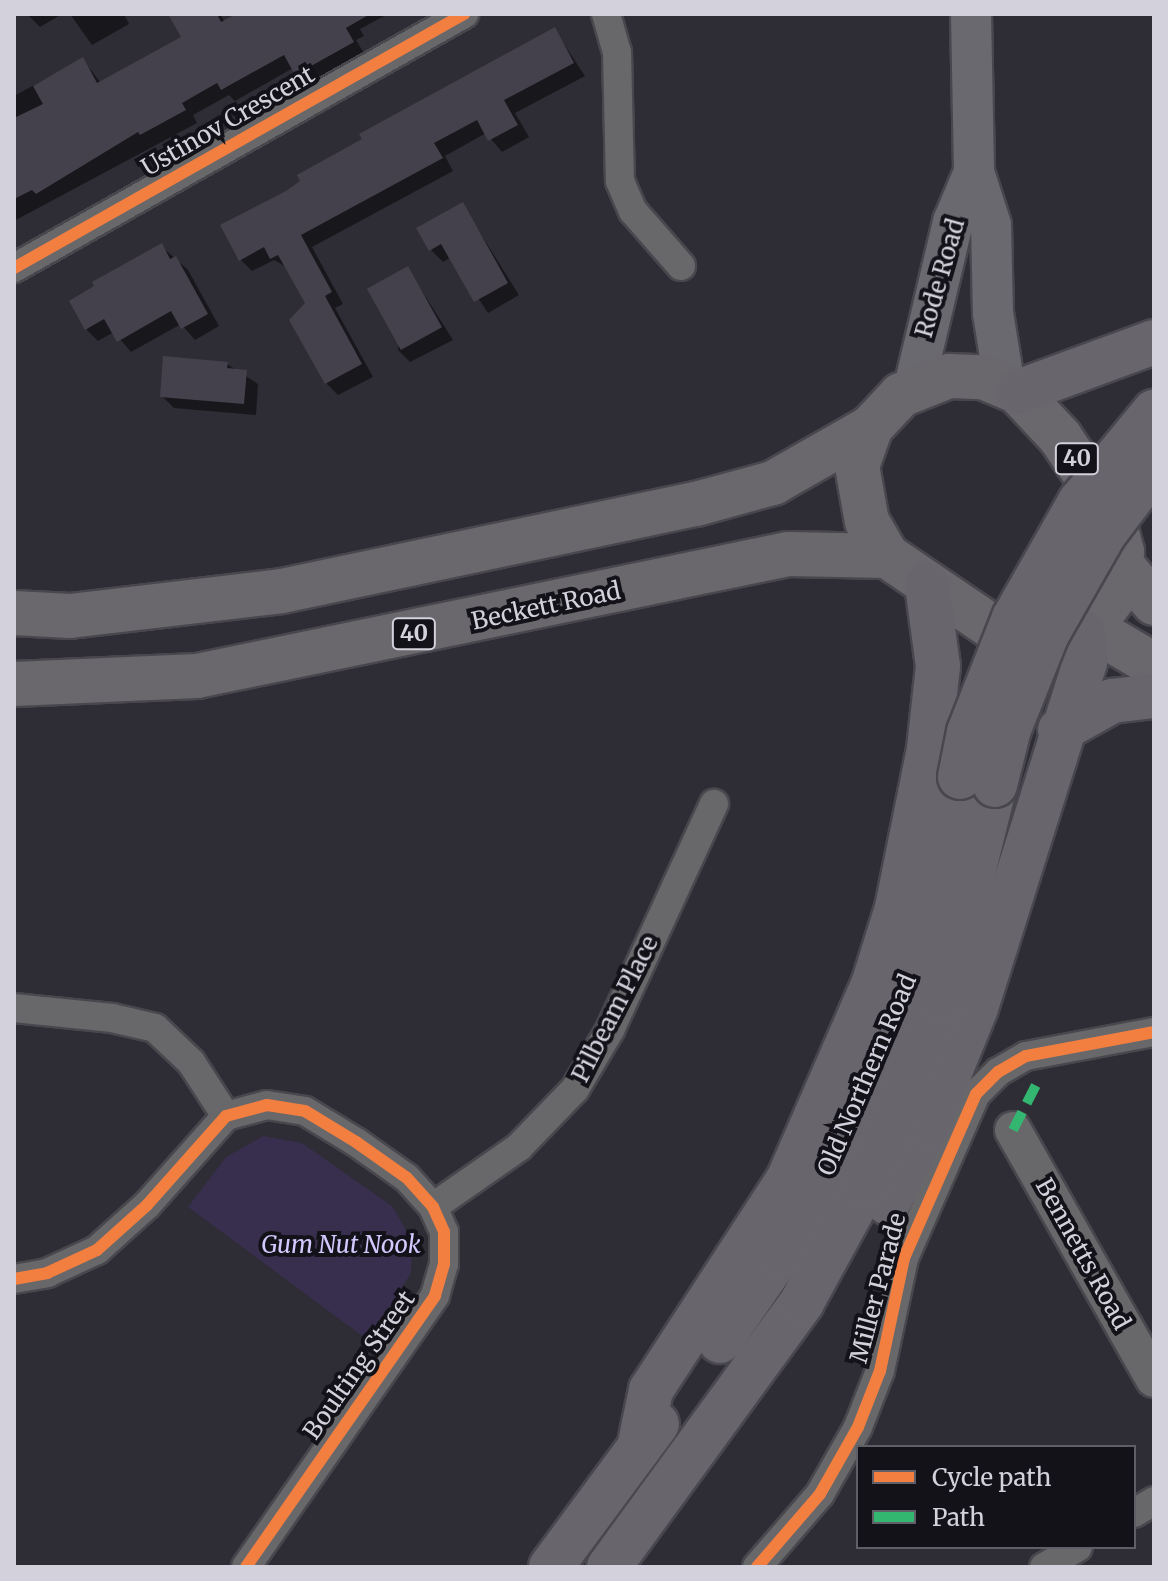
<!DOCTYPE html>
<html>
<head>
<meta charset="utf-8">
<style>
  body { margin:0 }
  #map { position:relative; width:1168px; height:1581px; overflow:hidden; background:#2e2c34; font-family:Merriweather,serif }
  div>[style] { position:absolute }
  .green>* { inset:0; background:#372f4d }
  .shadow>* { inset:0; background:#0007 }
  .building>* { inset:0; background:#44414d; transform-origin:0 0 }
  .roads { filter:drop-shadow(2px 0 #49474e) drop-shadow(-2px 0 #49474e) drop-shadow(0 2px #49474e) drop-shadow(0 -2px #49474e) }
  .minor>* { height:28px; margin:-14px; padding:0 14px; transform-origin:14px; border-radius:14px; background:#68686a }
  .tertiary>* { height:36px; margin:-18px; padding:0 18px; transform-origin:18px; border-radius:18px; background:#68686a }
  .secondary>* { height:40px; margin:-20px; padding:0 20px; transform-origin:20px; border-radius:20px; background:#6a696f }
  .primary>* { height:44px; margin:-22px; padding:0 22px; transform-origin:22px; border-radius:22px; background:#6a686d }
  .trunk>* { height:44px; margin:-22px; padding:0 22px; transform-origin:22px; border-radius:22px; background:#68666c }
  .bridges { filter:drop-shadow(2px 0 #49474e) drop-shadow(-2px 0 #49474e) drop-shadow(0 2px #49474e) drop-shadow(0 -2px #49474e) }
  .trunk-bridge>* { height:44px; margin:-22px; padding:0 22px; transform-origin:22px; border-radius:22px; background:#68666c }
  .quiet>* { height:10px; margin-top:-5px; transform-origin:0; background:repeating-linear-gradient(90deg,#33b770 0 20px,transparent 0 30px) }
  .cycleway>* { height:12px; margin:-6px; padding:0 6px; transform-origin:6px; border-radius:6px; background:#f27e40 }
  span { translate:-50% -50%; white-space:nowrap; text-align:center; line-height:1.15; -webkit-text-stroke:8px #141219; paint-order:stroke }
  .shield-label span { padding:2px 6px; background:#141219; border:2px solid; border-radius:6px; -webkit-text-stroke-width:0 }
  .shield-label { font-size:22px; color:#d3d1db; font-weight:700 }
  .street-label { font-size:24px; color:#d3d1db }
  .park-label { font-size:24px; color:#d4c9ff; font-style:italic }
  .frame { position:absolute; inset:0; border:16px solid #d3d1db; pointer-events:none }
  .legend { position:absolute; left:856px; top:1445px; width:280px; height:104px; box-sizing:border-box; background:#141219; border:2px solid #605e67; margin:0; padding:10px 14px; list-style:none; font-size:24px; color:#d3d1db }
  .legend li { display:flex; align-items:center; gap:16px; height:40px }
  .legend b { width:40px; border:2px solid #605e67 }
</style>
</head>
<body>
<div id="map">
  <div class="green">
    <i style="clip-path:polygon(263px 1136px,302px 1143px,392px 1206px,404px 1226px,412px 1248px,411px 1273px,369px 1341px,188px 1207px,226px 1157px)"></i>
  </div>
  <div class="shadow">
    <i style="clip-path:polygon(27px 14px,62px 14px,40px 27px)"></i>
    <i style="clip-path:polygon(70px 14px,124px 14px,129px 24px,92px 45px)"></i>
    <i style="clip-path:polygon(177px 14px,220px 14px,225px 22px,238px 14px,388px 14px,360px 29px,364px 36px,356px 40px,365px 55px,308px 86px,293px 68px,235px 101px,229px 95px,193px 115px,197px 123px,14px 221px,14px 96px,82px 59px,101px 83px,184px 37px)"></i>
    <i style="clip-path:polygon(554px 29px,585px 76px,515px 113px,529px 137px,502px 152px,486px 133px,445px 156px,453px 171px,312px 247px,343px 304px,335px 308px,373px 377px,338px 395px,326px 383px,307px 303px,288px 268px,274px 260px,252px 271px,240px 259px,287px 193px)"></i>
    <i style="clip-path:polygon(462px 204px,519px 295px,488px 313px,451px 257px,443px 262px,431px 250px)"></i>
    <i style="clip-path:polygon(161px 246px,188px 270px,219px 326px,195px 340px,181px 324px,131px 352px,114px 332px,98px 341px,86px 329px)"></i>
    <i style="clip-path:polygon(408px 269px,453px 340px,410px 362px,398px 350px)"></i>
    <i style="clip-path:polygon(227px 364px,258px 384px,256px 415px,174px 408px,162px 396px)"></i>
  </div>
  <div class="building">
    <i style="clip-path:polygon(168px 14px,217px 14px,221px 22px,236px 14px,370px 14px,346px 28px,354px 42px,295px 75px,284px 55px,221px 90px,217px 83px,182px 103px,186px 110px,140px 135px,138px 132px,36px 194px,32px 190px,14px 199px,14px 118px,43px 104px,33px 86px,83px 57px,97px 83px,181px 37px)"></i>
    <i style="clip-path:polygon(555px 27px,574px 63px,504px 100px,518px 125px,488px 141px,477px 120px,434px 143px,443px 158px,301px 235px,332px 292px,325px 296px,362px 364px,325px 384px,289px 320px,305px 303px,278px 255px,270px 259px,264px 247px,239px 261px,220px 225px,286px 191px,300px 181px,297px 175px,362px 139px,359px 134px)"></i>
    <i style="clip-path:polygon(463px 202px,508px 283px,474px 302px,441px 244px,429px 251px,416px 228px)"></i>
    <i style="clip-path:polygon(162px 243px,170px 259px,176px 256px,208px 314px,181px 329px,171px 311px,117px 342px,104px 319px,85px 330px,69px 301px,94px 286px,92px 282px)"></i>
    <i style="left:408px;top:266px;width:70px;height:47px;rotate:61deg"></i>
    <i style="clip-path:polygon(163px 356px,228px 362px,227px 368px,247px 370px,244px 404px,160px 397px)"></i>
  </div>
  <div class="roads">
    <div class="minor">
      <i style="left:606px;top:14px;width:40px;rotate:74deg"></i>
      <i style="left:617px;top:52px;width:129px;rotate:88.7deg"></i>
      <i style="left:620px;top:181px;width:33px;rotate:67deg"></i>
      <i style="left:633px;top:211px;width:73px;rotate:48.9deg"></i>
      <i style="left:14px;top:268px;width:517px;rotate:-29.44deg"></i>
      <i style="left:14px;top:1008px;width:99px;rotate:5.8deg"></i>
      <i style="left:112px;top:1018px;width:44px;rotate:13.1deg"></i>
      <i style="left:155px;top:1028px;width:50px;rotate:43.4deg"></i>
      <i style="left:191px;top:1062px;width:64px;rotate:57.1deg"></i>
      <i style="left:433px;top:1207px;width:105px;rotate:-34.9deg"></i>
      <i style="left:519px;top:1147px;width:81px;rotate:-46deg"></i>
      <i style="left:575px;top:1089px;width:69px;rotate:-59.3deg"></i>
      <i style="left:610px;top:1030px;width:249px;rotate:-65.3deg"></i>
      <i style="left:14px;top:1279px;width:34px;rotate:-10deg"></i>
      <i style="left:47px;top:1273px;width:55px;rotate:-24.7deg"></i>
      <i style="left:97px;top:1250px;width:67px;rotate:-42deg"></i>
      <i style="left:147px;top:1205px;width:119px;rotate:-48.4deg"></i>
      <i style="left:226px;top:1116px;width:42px;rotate:-15deg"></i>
      <i style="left:267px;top:1105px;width:38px;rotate:9deg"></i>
      <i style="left:305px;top:1111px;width:60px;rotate:31.3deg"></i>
      <i style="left:356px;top:1142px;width:62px;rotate:35.2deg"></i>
      <i style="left:407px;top:1178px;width:39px;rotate:48deg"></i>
      <i style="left:433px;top:1207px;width:27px;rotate:66deg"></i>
      <i style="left:444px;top:1232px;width:32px;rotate:90deg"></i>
      <i style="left:444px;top:1264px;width:33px;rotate:106deg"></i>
      <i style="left:435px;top:1296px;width:330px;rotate:124.9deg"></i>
      <i style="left:1134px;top:1513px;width:23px;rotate:-31deg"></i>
      <i style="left:757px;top:1567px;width:96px;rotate:-49.2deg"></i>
      <i style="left:820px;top:1494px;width:77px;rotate:-60.4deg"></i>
      <i style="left:858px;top:1427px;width:60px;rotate:-68.6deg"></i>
      <i style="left:880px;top:1371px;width:116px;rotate:-78deg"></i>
      <i style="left:904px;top:1258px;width:179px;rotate:-66.3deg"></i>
      <i style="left:976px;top:1094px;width:31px;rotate:-45deg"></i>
      <i style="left:998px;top:1072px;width:32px;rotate:-30deg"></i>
      <i style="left:1026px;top:1056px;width:130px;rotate:-10.6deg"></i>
      <i style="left:1044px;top:1567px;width:39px;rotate:-30deg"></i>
    </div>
    <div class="tertiary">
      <i style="left:1013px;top:1130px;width:286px;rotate:60.5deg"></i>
    </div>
    <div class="secondary">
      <i style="left:971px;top:14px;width:158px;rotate:88.9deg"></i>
      <i style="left:974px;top:172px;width:56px;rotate:72.2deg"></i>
      <i style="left:991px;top:225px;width:88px;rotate:88.7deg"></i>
      <i style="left:993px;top:313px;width:70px;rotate:80.9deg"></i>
      <i style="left:914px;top:387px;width:170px;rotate:-76.7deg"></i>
      <i style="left:953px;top:222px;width:54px;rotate:-67.2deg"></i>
    </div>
    <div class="primary">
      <i style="left:949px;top:376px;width:34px;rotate:2deg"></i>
      <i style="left:983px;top:377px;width:38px;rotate:23deg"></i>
      <i style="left:1018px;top:392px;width:62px;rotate:47deg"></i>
      <i style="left:1060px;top:437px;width:93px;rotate:56deg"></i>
      <i style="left:1112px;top:514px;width:39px;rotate:75deg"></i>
      <i style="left:1122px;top:552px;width:41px;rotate:97deg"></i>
      <i style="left:1117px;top:593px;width:44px;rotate:126.6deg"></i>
      <i style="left:1091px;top:628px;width:30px;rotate:153deg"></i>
      <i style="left:1064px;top:642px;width:35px;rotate:178deg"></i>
      <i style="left:1029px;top:643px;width:40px;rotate:-156.6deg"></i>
      <i style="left:992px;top:627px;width:127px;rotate:-145.9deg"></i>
      <i style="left:887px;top:556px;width:39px;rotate:-120deg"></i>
      <i style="left:867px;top:522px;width:57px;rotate:-100.1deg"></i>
      <i style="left:857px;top:466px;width:41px;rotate:-70.3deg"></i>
      <i style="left:871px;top:427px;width:44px;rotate:-46.8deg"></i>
      <i style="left:901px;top:395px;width:52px;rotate:-21.6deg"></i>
      <i style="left:1122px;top:566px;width:49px;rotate:49.1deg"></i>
      <i style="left:14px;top:613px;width:56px;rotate:3.1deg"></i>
      <i style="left:70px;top:616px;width:213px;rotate:-6.7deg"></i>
      <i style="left:282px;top:591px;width:423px;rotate:-11.9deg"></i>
      <i style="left:696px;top:504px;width:80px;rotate:-15.3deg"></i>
      <i style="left:773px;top:483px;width:113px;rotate:-29.7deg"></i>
      <i style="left:1091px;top:628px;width:73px;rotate:30.4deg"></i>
      <i style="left:14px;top:684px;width:183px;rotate:-2.5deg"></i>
      <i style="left:197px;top:676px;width:603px;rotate:-11.66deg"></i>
      <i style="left:788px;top:554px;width:99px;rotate:1.2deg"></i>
    </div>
    <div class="trunk">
      <i style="left:1018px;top:392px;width:145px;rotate:-20.2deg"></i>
      <i style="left:1060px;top:730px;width:60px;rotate:-29.1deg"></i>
      <i style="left:1112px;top:701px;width:42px;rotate:-6.8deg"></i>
      <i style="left:888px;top:1203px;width:87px;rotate:-62.5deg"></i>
      <i style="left:928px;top:1126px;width:127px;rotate:-67.9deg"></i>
      <i style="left:976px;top:1008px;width:363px;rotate:-72.5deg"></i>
      <i style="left:1085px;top:662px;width:30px;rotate:-94deg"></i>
      <i style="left:720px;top:1341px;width:106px;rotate:-55.4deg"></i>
      <i style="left:780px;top:1254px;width:149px;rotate:-61deg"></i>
      <i style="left:852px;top:1124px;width:150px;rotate:-68.1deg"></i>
      <i style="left:908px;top:985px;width:214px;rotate:-76deg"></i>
      <i style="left:639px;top:1448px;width:59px;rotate:-78.3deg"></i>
      <i style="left:651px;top:1390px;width:251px;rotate:-56.9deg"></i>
      <i style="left:788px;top:1180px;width:216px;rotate:-66.5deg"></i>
      <i style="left:874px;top:982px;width:77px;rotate:-72.7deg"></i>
      <i style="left:897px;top:908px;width:162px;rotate:-78.6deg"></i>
      <i style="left:929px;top:749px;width:83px;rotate:-83.8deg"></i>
      <i style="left:938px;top:666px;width:82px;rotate:-97.7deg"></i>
      <i style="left:551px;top:1567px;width:178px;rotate:-53.5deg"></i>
      <i style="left:609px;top:1567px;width:328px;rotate:-53.9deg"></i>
      <i style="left:802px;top:1302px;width:133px;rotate:-61.3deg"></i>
      <i style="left:866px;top:1185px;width:199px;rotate:-67.8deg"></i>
      <i style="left:941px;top:1001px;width:223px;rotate:-76deg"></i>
    </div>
  </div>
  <div class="bridges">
    <div class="trunk-bridge">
      <i style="left:960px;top:777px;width:46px;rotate:-78.7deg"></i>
      <i style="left:969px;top:732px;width:123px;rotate:-68.5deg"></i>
      <i style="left:1014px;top:618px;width:133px;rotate:-60.4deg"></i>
      <i style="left:1080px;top:502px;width:117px;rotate:-50.6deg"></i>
      <i style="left:995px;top:785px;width:58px;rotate:-76deg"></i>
      <i style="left:1009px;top:729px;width:102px;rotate:-68.2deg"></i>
      <i style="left:1047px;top:634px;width:115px;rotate:-60.3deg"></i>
      <i style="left:1104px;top:534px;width:83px;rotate:-52.9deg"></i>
    </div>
  </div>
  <div class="quiet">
    <i style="left:1013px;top:1130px;width:53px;rotate:-62.9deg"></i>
  </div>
  <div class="cycleway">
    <i style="left:14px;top:268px;width:517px;rotate:-29.44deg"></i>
    <i style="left:14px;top:1279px;width:34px;rotate:-10deg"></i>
    <i style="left:47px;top:1273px;width:55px;rotate:-24.7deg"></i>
    <i style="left:97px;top:1250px;width:67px;rotate:-42deg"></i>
    <i style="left:147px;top:1205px;width:119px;rotate:-48.4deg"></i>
    <i style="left:226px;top:1116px;width:42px;rotate:-15deg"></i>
    <i style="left:267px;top:1105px;width:38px;rotate:9deg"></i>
    <i style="left:305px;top:1111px;width:60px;rotate:31.3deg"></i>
    <i style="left:356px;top:1142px;width:62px;rotate:35.2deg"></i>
    <i style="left:407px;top:1178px;width:39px;rotate:48deg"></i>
    <i style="left:433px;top:1207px;width:27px;rotate:66deg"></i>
    <i style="left:444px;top:1232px;width:32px;rotate:90deg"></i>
    <i style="left:444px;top:1264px;width:33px;rotate:106deg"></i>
    <i style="left:435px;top:1296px;width:330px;rotate:124.9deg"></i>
    <i style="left:757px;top:1567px;width:96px;rotate:-49.2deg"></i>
    <i style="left:820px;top:1494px;width:77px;rotate:-60.4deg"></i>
    <i style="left:858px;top:1427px;width:60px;rotate:-68.6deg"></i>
    <i style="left:880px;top:1371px;width:116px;rotate:-78deg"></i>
    <i style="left:904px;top:1258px;width:179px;rotate:-66.3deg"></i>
    <i style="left:976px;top:1094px;width:31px;rotate:-45deg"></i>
    <i style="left:998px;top:1072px;width:32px;rotate:-30deg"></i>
    <i style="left:1026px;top:1056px;width:130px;rotate:-10.6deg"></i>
  </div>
  <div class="shield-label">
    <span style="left:1077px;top:459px">40</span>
    <span style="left:414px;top:634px">40</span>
  </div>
  <div class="street-label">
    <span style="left:228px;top:121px;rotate:-30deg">Ustinov Crescent</span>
    <span style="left:940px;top:278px;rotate:-74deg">Rode Road</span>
    <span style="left:546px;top:606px;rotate:-12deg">Beckett Road</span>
    <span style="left:615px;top:1009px;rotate:-63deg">Pilbeam Place</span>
    <span style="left:867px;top:1075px;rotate:-67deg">Old Northern Road</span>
    <span style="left:1083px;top:1254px;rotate:61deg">Bennetts Road</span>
    <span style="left:878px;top:1288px;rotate:-75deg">Miller Parade</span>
    <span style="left:359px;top:1365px;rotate:-55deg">Boulting Street</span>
  </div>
  <div class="park-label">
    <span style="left:341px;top:1245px">Gum Nut Nook</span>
  </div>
  <div class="frame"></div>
  <ul class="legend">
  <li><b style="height:10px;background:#f27e40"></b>Cycle path</li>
  <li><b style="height:10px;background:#33b770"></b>Path</li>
  </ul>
</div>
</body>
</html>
